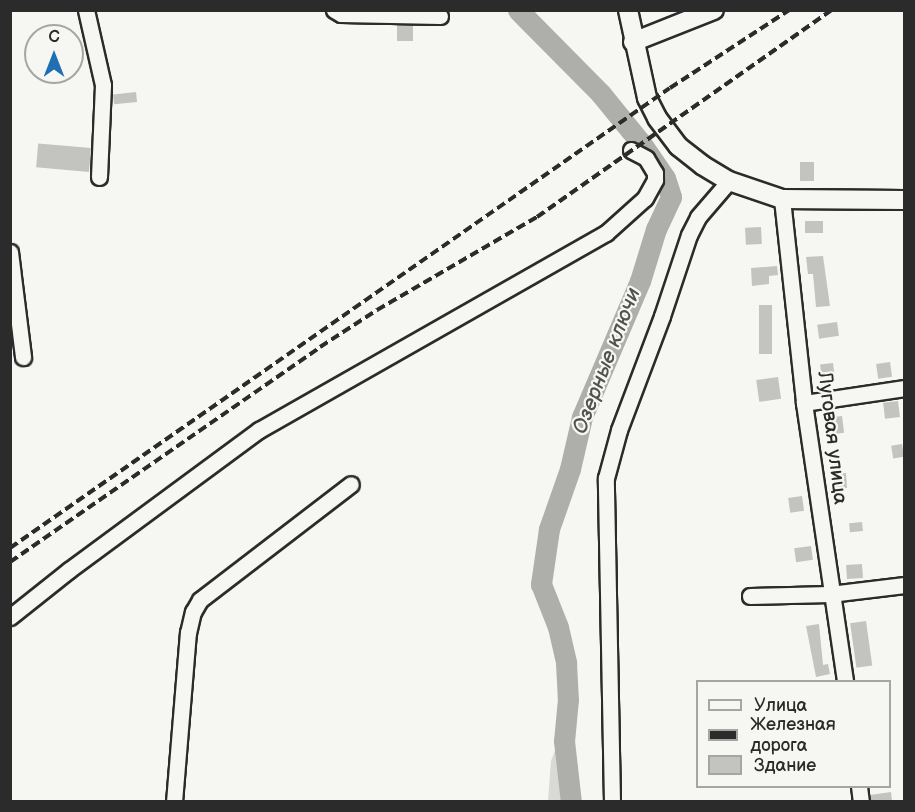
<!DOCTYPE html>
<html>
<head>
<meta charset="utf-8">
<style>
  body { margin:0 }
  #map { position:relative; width:915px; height:812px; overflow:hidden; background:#f6f6f2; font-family:"Balsamiq Sans",sans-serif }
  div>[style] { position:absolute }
  .green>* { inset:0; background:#d9d9d5 }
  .river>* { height:21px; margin:-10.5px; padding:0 10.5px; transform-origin:10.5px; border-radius:10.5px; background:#aeaeab }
  .building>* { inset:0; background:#c3c3c0; transform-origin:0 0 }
  .roads { filter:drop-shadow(2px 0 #2b2b2b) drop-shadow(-2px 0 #2b2b2b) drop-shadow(0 2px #2b2b2b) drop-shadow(0 -2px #2b2b2b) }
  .minor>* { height:15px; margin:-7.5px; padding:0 7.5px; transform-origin:7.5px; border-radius:7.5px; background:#f6f6f2 }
  .major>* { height:18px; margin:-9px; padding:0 9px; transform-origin:9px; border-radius:9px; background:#f6f6f2 }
  .rail>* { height:4px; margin-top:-2px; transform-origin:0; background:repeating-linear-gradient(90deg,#2b2b2b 0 9px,transparent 0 13.5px) }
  span { translate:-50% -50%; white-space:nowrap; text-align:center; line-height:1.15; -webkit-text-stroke:4.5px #f6f6f2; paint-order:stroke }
  .street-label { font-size:20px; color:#2b2b2b }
  .water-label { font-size:21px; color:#525251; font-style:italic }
  .frame { position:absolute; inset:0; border:12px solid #2b2b2b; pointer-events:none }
  .legend { position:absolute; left:696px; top:680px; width:195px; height:108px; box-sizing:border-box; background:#f6f6f2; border:2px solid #a5a5a2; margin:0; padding:8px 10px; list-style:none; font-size:18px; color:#2b2b2b }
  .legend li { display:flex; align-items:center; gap:12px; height:30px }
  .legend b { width:30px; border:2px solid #a5a5a2 }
  .north { position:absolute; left:24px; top:24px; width:60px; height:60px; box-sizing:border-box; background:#f6f6f2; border:2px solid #a5a5a2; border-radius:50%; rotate:0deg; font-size:16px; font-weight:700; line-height:24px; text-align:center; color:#2b2b2b }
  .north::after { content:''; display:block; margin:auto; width:21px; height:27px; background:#1f6fb2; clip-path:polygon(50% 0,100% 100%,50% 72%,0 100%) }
</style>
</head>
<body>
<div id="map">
  <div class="green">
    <i style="clip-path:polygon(566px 743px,572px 750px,578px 801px,548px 801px,551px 761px,557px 745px)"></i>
  </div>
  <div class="river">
    <i style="left:518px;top:10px;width:118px;rotate:45.3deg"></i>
    <i style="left:601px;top:94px;width:63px;rotate:50.8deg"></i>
    <i style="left:641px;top:143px;width:42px;rotate:55.6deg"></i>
    <i style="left:665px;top:178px;width:20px;rotate:72deg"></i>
    <i style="left:671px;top:197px;width:35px;rotate:115deg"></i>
    <i style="left:656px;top:229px;width:54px;rotate:107.1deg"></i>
    <i style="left:640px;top:281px;width:148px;rotate:113.1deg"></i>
    <i style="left:582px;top:417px;width:53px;rotate:103deg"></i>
    <i style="left:570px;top:469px;width:64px;rotate:109.3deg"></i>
    <i style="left:549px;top:529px;width:56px;rotate:98.3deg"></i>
    <i style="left:541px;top:584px;width:46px;rotate:68.4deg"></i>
    <i style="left:558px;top:627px;width:37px;rotate:77deg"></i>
    <i style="left:566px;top:663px;width:36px;rotate:87deg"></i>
    <i style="left:568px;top:699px;width:42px;rotate:95.4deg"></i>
    <i style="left:564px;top:741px;width:61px;rotate:83.5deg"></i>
  </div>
  <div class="building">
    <i style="left:397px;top:25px;width:16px;height:16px"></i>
    <i style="left:136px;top:92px;width:10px;height:23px;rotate:84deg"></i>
    <i style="left:91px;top:148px;width:24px;height:53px;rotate:95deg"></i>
    <i style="left:800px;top:162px;width:14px;height:19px"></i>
    <i style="left:805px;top:221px;width:18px;height:12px"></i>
    <i style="left:761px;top:227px;width:17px;height:16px;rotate:87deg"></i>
    <i style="clip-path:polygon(823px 256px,830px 306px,816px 307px,813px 274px,808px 274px,806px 257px)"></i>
    <i style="clip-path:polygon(777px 266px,778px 275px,769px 276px,769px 284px,752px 286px,751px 268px)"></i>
    <i style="left:759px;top:305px;width:13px;height:49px"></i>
    <i style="left:837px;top:322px;width:14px;height:20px;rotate:82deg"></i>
    <i style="left:890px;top:362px;width:15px;height:14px;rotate:82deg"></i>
    <i style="left:833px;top:363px;width:17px;height:13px;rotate:83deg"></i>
    <i style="left:778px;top:377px;width:22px;height:22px;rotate:82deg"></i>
    <i style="left:898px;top:401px;width:16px;height:15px;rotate:83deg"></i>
    <i style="left:842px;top:416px;width:17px;height:15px;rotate:83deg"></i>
    <i style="left:902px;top:444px;width:13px;height:11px;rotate:81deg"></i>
    <i style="left:846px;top:473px;width:15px;height:13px;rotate:86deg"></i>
    <i style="left:802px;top:496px;width:15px;height:14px;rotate:82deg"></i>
    <i style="left:862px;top:522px;width:9px;height:13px;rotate:84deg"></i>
    <i style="left:811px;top:546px;width:14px;height:17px;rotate:82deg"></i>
    <i style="left:862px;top:564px;width:14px;height:16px;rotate:86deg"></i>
    <i style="left:866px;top:621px;width:45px;height:16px;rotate:82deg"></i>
    <i style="clip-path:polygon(819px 624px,823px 665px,828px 664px,830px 674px,816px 677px,806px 626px)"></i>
    <i style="clip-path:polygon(891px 792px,892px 801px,871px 801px,870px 795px)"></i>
  </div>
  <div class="roads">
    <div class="minor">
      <i style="left:86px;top:10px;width:77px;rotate:77.2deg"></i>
      <i style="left:103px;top:85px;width:92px;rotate:92.5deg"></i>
      <i style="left:334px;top:10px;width:8px;rotate:30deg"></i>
      <i style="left:341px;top:14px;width:99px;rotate:1.2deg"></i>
      <i style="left:782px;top:199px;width:205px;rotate:83.8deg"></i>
      <i style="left:804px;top:403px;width:282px;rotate:81.6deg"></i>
      <i style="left:10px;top:252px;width:106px;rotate:82.9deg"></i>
      <i style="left:804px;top:403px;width:101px;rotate:-8.5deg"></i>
      <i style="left:750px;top:596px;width:80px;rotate:-1.4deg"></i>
      <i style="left:830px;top:594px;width:75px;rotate:-6.9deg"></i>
      <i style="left:10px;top:617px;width:75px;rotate:-38.5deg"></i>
      <i style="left:69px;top:570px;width:236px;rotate:-36.4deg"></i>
      <i style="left:259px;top:430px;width:399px;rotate:-29.6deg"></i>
      <i style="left:606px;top:233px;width:52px;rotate:-41.9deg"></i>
      <i style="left:645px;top:198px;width:21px;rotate:-61deg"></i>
      <i style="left:655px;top:180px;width:7px;rotate:-90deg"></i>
      <i style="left:655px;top:173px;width:17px;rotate:-121deg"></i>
      <i style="left:646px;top:158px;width:17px;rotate:-152deg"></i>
      <i style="left:859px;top:786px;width:16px;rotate:83deg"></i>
      <i style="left:174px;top:802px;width:170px;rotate:-85.3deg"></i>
      <i style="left:188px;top:633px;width:22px;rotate:-77deg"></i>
      <i style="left:193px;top:612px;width:14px;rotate:-60deg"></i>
      <i style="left:200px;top:600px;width:190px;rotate:-37.5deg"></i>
      <i style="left:612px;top:802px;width:324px;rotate:-91.1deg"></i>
      <i style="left:606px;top:478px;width:50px;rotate:-74.8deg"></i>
      <i style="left:619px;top:430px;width:122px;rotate:-69.3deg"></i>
      <i style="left:662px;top:316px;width:85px;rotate:-71.6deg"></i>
      <i style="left:689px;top:235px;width:20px;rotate:-63deg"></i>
      <i style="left:698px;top:217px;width:48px;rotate:-49.3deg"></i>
    </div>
    <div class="major">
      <i style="left:628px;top:10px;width:90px;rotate:77.8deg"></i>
      <i style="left:647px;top:98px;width:22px;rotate:63deg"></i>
      <i style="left:657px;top:118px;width:35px;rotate:53deg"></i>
      <i style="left:678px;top:146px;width:31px;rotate:38deg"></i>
      <i style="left:702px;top:165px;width:31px;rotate:31deg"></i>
      <i style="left:729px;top:181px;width:56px;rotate:18.8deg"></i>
      <i style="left:782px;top:199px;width:122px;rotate:0.5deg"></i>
      <i style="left:633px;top:42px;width:87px;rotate:-21.6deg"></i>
    </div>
  </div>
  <div class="rail">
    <i style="left:10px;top:548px;width:804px;rotate:-34.88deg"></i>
    <i style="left:670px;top:88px;width:142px;rotate:-33.2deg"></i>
    <i style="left:10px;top:562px;width:377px;rotate:-34.7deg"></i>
    <i style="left:320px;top:347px;width:68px;rotate:-33deg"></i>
    <i style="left:377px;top:310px;width:185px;rotate:-30.2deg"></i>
    <i style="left:537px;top:217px;width:360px;rotate:-35.1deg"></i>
  </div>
  <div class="street-label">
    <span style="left:832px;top:438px;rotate:83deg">Луговая улица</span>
  </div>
  <div class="water-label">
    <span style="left:607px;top:361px;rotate:-69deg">Озерные ключи</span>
  </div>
  <div class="frame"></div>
  <ul class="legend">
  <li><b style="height:8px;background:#f6f6f2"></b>Улица</li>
  <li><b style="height:8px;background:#2b2b2b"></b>Железная дорога</li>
  <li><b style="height:16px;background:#c3c3c0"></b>Здание</li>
  </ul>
  <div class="north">С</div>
</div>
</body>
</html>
